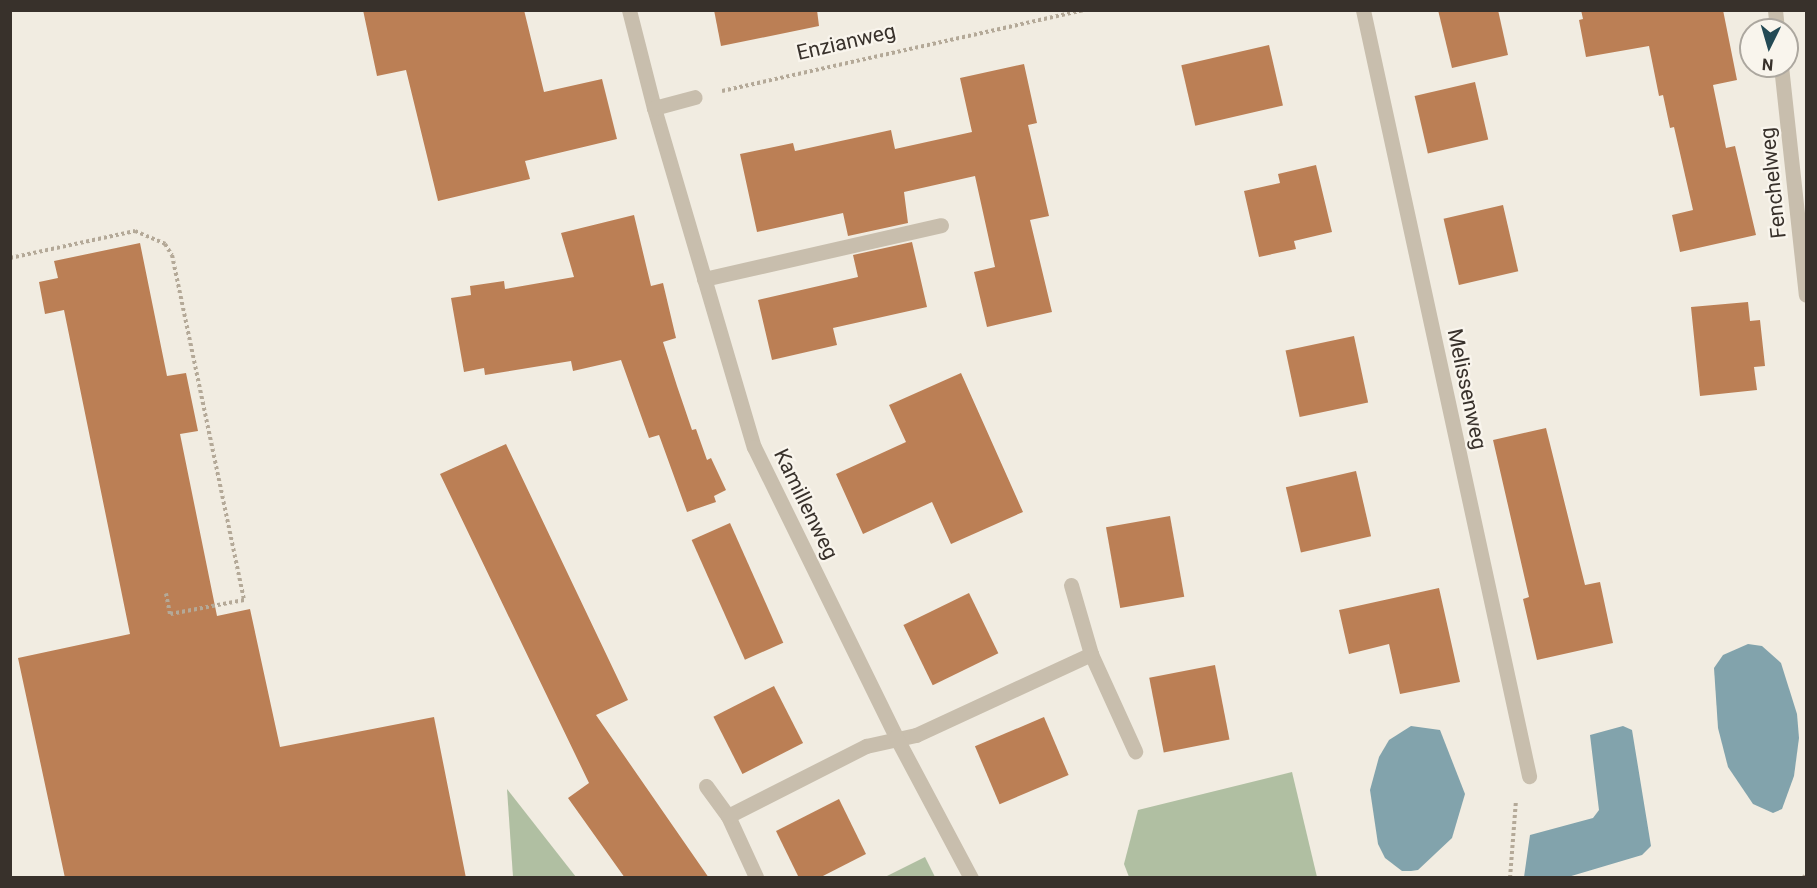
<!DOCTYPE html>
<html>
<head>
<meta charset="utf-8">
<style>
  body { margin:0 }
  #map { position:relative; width:1817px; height:888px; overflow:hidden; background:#f1ece1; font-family:Roboto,sans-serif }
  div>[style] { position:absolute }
  .green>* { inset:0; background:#b0bfa2 }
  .water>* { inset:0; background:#82a3ac }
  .building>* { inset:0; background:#bb7f55; transform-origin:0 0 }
  .path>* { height:4px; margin-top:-2px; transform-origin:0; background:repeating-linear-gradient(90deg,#b4a998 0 3px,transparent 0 6px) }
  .lane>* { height:15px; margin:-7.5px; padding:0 7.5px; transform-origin:7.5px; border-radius:7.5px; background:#c8bead }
  .street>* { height:15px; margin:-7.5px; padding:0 7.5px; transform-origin:7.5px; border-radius:7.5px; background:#c8bead }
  span { translate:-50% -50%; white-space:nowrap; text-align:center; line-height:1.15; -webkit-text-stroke:4.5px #f9f5ed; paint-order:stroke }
  .street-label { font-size:21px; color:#38312b }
  .frame { position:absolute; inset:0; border:12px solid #38312b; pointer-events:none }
  .north { position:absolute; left:1739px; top:18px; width:60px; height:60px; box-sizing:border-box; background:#f9f5ed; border:2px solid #aca79f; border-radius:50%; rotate:185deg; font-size:16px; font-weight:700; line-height:24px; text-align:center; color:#38312b }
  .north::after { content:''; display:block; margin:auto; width:21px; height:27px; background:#244a55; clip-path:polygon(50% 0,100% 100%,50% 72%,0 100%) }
</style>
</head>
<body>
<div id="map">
  <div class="green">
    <i style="clip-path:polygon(1292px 772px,1317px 877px,1129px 877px,1124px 864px,1138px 810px)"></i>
    <i style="clip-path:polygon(507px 789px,576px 877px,513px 877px)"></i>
    <i style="clip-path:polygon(925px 857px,935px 877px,885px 877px)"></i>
  </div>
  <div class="water">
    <i style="clip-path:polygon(1748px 644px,1762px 646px,1781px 663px,1797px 714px,1799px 738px,1794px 776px,1782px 809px,1773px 813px,1753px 804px,1728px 767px,1718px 728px,1714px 668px,1723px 655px)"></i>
    <i style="clip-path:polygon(1411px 726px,1440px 730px,1465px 794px,1452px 838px,1418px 870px,1411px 871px,1402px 871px,1385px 858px,1378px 844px,1370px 790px,1379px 757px,1389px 740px)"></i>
    <i style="clip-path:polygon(1623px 726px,1632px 730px,1651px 846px,1642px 855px,1568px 877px,1524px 877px,1530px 835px,1593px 818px,1599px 810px,1590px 735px)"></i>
  </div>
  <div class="building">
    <i style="clip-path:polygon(363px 10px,524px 10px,544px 92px,602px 79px,617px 139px,525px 161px,530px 179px,438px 201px,406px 70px,377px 76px)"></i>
    <i style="clip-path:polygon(714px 10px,817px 10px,819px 26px,721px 46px)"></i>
    <i style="clip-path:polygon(1438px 10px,1498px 10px,1508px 55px,1452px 68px)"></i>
    <i style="clip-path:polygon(1581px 10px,1723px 10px,1737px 80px,1713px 85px,1726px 148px,1735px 146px,1756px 235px,1680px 252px,1672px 215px,1693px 210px,1674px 127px,1670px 128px,1663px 95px,1659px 96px,1649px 46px,1586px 57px,1579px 20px,1583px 19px)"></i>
    <i style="left:1269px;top:45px;width:62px;height:90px;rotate:77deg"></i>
    <i style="clip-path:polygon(1024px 64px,1037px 123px,1028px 125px,1049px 216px,1030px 220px,1052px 312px,987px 327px,974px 272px,995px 267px,975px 176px,904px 192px,908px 223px,848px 236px,843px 213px,757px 232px,740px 154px,793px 143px,795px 151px,891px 130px,895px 149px,972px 132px,960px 78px)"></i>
    <i style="left:1475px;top:82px;width:59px;height:62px;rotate:77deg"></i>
    <i style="clip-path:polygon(1316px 165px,1332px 232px,1294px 241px,1296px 249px,1259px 257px,1244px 191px,1280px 183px,1278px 174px)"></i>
    <i style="left:1503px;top:205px;width:68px;height:61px;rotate:77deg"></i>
    <i style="clip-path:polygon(634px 215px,651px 286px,663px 283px,676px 338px,663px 342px,677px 386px,692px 430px,696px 429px,707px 460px,711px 458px,726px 490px,714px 496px,716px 502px,687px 512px,659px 435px,649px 438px,621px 360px,573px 371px,571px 361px,485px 375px,484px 368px,464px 372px,451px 298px,471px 295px,470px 286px,504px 281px,505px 289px,574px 277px,561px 233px)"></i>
    <i style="clip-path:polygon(912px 242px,927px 307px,833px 328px,837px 345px,772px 360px,758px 300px,858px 277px,853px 255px)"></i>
    <i style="clip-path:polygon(140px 243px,167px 376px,186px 373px,198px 431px,180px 434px,217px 616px,250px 609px,280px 747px,434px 717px,466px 878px,65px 878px,18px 658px,130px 634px,64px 310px,45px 314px,39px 282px,58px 278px,54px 261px)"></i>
    <i style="clip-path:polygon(1748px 302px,1750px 321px,1760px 320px,1765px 366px,1754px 367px,1757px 390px,1700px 396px,1691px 307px)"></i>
    <i style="left:1354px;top:336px;width:68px;height:70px;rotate:78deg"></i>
    <i style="clip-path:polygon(961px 373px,1023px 512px,951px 544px,932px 502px,863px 534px,836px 474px,906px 442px,889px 405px)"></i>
    <i style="clip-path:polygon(1546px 428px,1585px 585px,1600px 582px,1613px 643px,1537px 660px,1523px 599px,1529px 597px,1493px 440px)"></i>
    <i style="clip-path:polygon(506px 444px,628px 700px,596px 715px,709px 878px,625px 878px,568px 798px,589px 783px,440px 474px)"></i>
    <i style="left:1356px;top:471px;width:67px;height:72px;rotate:77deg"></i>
    <i style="left:1170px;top:516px;width:82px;height:65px;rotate:80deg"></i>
    <i style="left:730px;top:523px;width:131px;height:42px;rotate:66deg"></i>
    <i style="clip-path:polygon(1439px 588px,1460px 682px,1400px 694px,1389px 644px,1349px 654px,1339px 610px)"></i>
    <i style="left:969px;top:593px;width:67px;height:73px;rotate:64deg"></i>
    <i style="left:1215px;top:665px;width:76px;height:67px;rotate:79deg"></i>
    <i style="left:774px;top:686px;width:64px;height:68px;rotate:63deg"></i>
    <i style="left:1044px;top:717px;width:63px;height:75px;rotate:67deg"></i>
    <i style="clip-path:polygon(839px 799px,866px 854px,819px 878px,799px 878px,776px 831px)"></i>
  </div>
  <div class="path">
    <i style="left:722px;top:91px;width:371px;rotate:-12.6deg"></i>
    <i style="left:10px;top:258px;width:128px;rotate:-12.2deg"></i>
    <i style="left:135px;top:231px;width:33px;rotate:23deg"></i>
    <i style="left:165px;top:244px;width:13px;rotate:58deg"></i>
    <i style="left:172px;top:255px;width:352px;rotate:78.2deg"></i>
    <i style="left:244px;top:600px;width:75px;rotate:169.3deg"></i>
    <i style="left:170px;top:614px;width:21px;rotate:-101deg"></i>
    <i style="left:1510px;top:878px;width:78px;rotate:-85.6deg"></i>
    <i style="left:1803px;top:878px;width:4px;rotate:-45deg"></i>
  </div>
  <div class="lane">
    <i style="left:704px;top:279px;width:243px;rotate:-12.8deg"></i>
    <i style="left:1071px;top:585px;width:72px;rotate:73.8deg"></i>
    <i style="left:1091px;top:654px;width:107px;rotate:65.6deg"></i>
    <i style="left:706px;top:786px;width:37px;rotate:54deg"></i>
    <i style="left:728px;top:816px;width:67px;rotate:65.3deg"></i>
    <i style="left:728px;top:816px;width:155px;rotate:-26.9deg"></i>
    <i style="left:866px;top:746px;width:51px;rotate:-12.4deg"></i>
    <i style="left:916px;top:735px;width:193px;rotate:-24.8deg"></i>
  </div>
  <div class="street">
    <i style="left:629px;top:10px;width:101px;rotate:75.7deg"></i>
    <i style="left:654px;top:108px;width:353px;rotate:73.6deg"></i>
    <i style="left:754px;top:447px;width:323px;rotate:63.9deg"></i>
    <i style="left:896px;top:737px;width:160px;rotate:62deg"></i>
    <i style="left:1363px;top:10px;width:784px;rotate:77.77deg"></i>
    <i style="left:1775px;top:10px;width:20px;rotate:84deg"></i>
    <i style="left:1781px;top:66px;width:230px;rotate:83.8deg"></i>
    <i style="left:654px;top:108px;width:42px;rotate:-15deg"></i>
  </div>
  <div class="street-label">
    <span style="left:846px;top:42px;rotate:-13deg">Enzianweg</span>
    <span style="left:1773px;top:183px;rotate:-96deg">Fenchelweg</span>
    <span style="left:1467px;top:389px;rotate:78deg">Melissenweg</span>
    <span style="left:806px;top:504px;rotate:64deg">Kamillenweg</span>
  </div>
  <div class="frame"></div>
  <div class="north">N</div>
</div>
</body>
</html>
